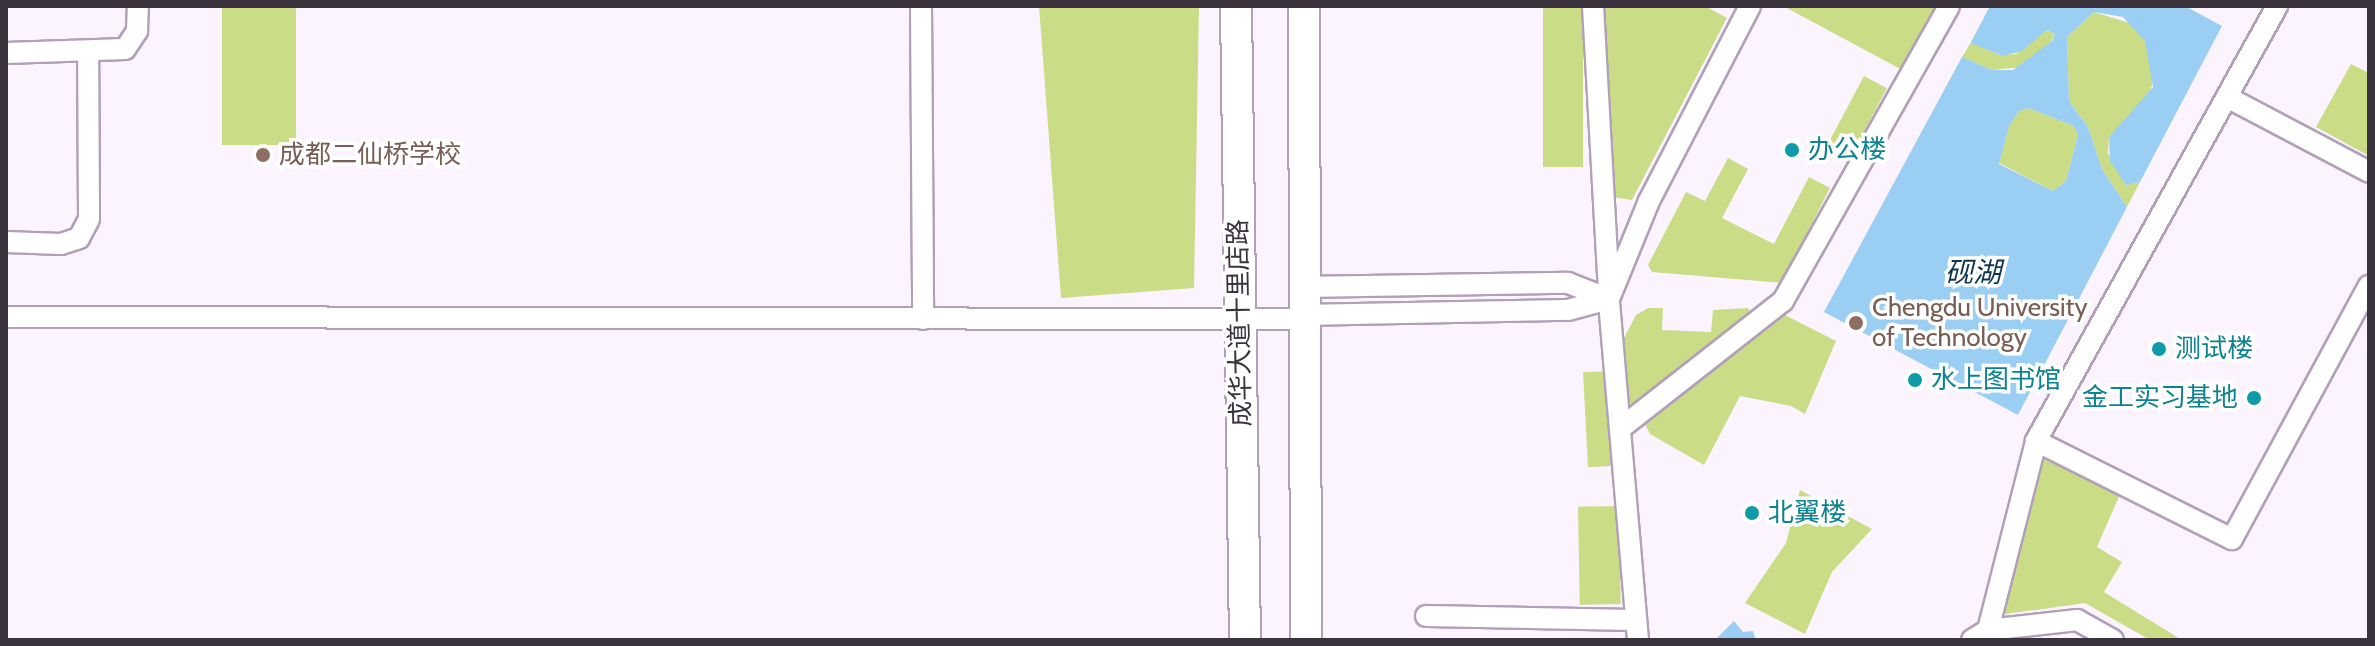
<!DOCTYPE html>
<html>
<head>
<meta charset="utf-8">
<style>
  body { margin:0 }
  #map { position:relative; width:2375px; height:646px; overflow:hidden; background:#fbf4fe; font-family:Cabin,"Noto Sans SC",sans-serif }
  div>[style] { position:absolute }
  .green>* { inset:0; background:#cbdc87; transform-origin:0 0 }
  .water>* { inset:0; background:#9acef2 }
  .roads { filter:drop-shadow(2px 0 #b2a0b9) drop-shadow(-2px 0 #b2a0b9) drop-shadow(0 2px #b2a0b9) drop-shadow(0 -2px #b2a0b9) }
  .minor>* { height:20px; margin:-10px; padding:0 10px; transform-origin:10px; border-radius:10px; background:#fff }
  .primary>* { height:30px; margin:-15px; padding:0 15px; transform-origin:15px; border-radius:15px; background:#fff }
  .dots>* { width:22px; height:22px; translate:-50% -50%; box-sizing:border-box; border:4px solid #fff; border-radius:50% }
  span { translate:-50% -50%; white-space:nowrap; text-align:center; line-height:1.15; -webkit-text-stroke:7px #fff; paint-order:stroke }
  .culture-label { font-size:26px; color:#0d838f }
  .left { translate:0 -50%; text-align:left }
  .right { translate:-100% -50%; text-align:right }
  .education-label { font-size:26px; color:#785e54 }
  .street-label { font-size:26px; color:#3b343e }
  .water-label { font-size:28px; color:#0e374f; font-style:italic }
  .frame { position:absolute; inset:0; border:8px solid #3b343e; pointer-events:none }
</style>
</head>
<body>
<div id="map">
  <div class="green">
    <i style="left:222px;top:6px;width:74px;height:139px"></i>
    <i style="clip-path:polygon(1039px 6px,1199px 6px,1194px 288px,1061px 298px)"></i>
    <i style="left:1543px;top:6px;width:40px;height:161px"></i>
    <i style="clip-path:polygon(1600px 6px,1705px 6px,1727px 18px,1632px 200px,1612px 197px)"></i>
    <i style="clip-path:polygon(1783px 6px,1941px 6px,1906px 72px)"></i>
    <i style="clip-path:polygon(2094px 12px,2133px 24px,2145px 41px,2155px 74px,2149px 96px,2109px 137px,2108px 153px,2126px 185px,2140px 182px,2127px 207px,2102px 169px,2088px 127px,2069px 101px,2067px 37px)"></i>
    <i style="clip-path:polygon(2047px 30px,2055px 34px,2047px 48px,2023px 67px,1992px 70px,1962px 57px,1971px 42px,1999px 55px,2016px 54px)"></i>
    <i style="clip-path:polygon(2351px 64px,2369px 73px,2369px 156px,2316px 127px)"></i>
    <i style="left:1864px;top:76px;width:26px;height:83px;rotate:28deg"></i>
    <i style="clip-path:polygon(2028px 108px,2074px 126px,2078px 135px,2066px 181px,2053px 191px,1999px 163px,2009px 126px,2019px 111px)"></i>
    <i style="clip-path:polygon(1728px 158px,1748px 169px,1722px 218px,1774px 244px,1809px 177px,1830px 188px,1782px 283px,1652px 272px,1648px 265px,1686px 192px,1705px 201px)"></i>
    <i style="clip-path:polygon(1648px 308px,1663px 308px,1662px 330px,1711px 332px,1713px 310px,1748px 308px,1751px 314px,1632px 405px,1627px 400px,1624px 338px,1636px 315px)"></i>
    <i style="clip-path:polygon(1783px 314px,1836px 341px,1805px 414px,1791px 406px,1740px 396px,1704px 465px,1650px 434px,1644px 422px)"></i>
    <i style="left:1609px;top:371px;width:95px;height:26px;rotate:87deg"></i>
    <i style="clip-path:polygon(2041px 451px,2121px 492px,2097px 547px,2122px 562px,2104px 592px,2182px 640px,2150px 640px,2085px 603px,1999px 615px)"></i>
    <i style="clip-path:polygon(1800px 490px,1872px 529px,1832px 572px,1805px 634px,1745px 603px,1786px 543px)"></i>
    <i style="left:1619px;top:506px;width:98px;height:41px;rotate:89deg"></i>
  </div>
  <div class="water">
    <i style="clip-path:polygon(evenodd,1990px 6px,2185px 6px,2222px 26px,2140px 182px,2126px 185px,2110px 161px,2109px 137px,2153px 87px,2145px 41px,2123px 17px,2094px 12px,2067px 37px,2069px 101px,2088px 127px,2102px 169px,2127px 207px,2018px 415px,1824px 312px,1962px 57px,1992px 70px,2013px 70px,2052px 41px,2055px 34px,2047px 30px,2022px 51px,2003px 56px,1975px 45px,1971px 42px,1990px 6px,2028px 108px,2074px 126px,2078px 135px,2066px 181px,2053px 191px,1999px 164px,2009px 126px,2019px 111px,2028px 108px)"></i>
    <i style="clip-path:polygon(1734px 621px,1743px 632px,1753px 631px,1756px 640px,1715px 640px)"></i>
  </div>
  <div class="roads">
    <div class="minor">
      <i style="left:921px;top:6px;width:313px;rotate:89.6deg"></i>
      <i style="left:1593px;top:6px;width:285px;rotate:86.8deg"></i>
      <i style="left:6px;top:53px;width:119px;rotate:-1.9deg"></i>
      <i style="left:125px;top:49px;width:22px;rotate:-56deg"></i>
      <i style="left:137px;top:31px;width:25px;rotate:-88deg"></i>
      <i style="left:2227px;top:97px;width:161px;rotate:27.8deg"></i>
      <i style="left:6px;top:242px;width:55px;rotate:2.1deg"></i>
      <i style="left:61px;top:244px;width:19px;rotate:-18deg"></i>
      <i style="left:79px;top:238px;width:21px;rotate:-62deg"></i>
      <i style="left:89px;top:219px;width:165px;rotate:-90.3deg"></i>
      <i style="left:1301px;top:287px;width:267px;rotate:-0.9deg"></i>
      <i style="left:1568px;top:283px;width:44px;rotate:21.3deg"></i>
      <i style="left:1301px;top:315px;width:267px;rotate:-1.1deg"></i>
      <i style="left:1568px;top:310px;width:42px;rotate:-15deg"></i>
      <i style="left:6px;top:317px;width:1295px;rotate:0.09deg"></i>
      <i style="left:1621px;top:428px;width:206px;rotate:-38.1deg"></i>
      <i style="left:1783px;top:301px;width:338px;rotate:-60.6deg"></i>
      <i style="left:2036px;top:441px;width:219px;rotate:26.6deg"></i>
      <i style="left:2232px;top:539px;width:288px;rotate:-61.6deg"></i>
      <i style="left:1426px;top:616px;width:210px;rotate:1.1deg"></i>
      <i style="left:1988px;top:630px;width:195px;rotate:-75.7deg"></i>
      <i style="left:2036px;top:441px;width:497px;rotate:-61deg"></i>
      <i style="left:1638px;top:640px;width:342px;rotate:-94.9deg"></i>
      <i style="left:1609px;top:299px;width:106px;rotate:-67.8deg"></i>
      <i style="left:1649px;top:201px;width:220px;rotate:-62.6deg"></i>
      <i style="left:1972px;top:640px;width:19px;rotate:-32deg"></i>
      <i style="left:1988px;top:630px;width:90px;rotate:-6.4deg"></i>
      <i style="left:2077px;top:620px;width:41px;rotate:29.1deg"></i>
    </div>
    <div class="primary">
      <i style="left:1236px;top:6px;width:634px;rotate:89.19deg"></i>
      <i style="left:1304px;top:6px;width:634px;rotate:89.82deg"></i>
    </div>
  </div>
  <div class="dots">
    <i style="left:1792px;top:150px;background:#0f9aa8"></i>
    <i style="left:263px;top:155px;background:#8d6e63"></i>
    <i style="left:1856px;top:323px;background:#8d6e63"></i>
    <i style="left:2159px;top:349px;background:#0f9aa8"></i>
    <i style="left:1915px;top:380px;background:#0f9aa8"></i>
    <i style="left:2254px;top:398px;background:#0f9aa8"></i>
    <i style="left:1752px;top:513px;background:#0f9aa8"></i>
  </div>
  <div class="culture-label">
    <span class="left" style="left:1808px;top:150px">办公楼</span>
    <span class="left" style="left:2175px;top:349px">测试楼</span>
    <span class="left" style="left:1931px;top:380px">水上图书馆</span>
    <span class="right" style="left:2238px;top:398px">金工实习基地</span>
    <span class="left" style="left:1768px;top:513px">北翼楼</span>
  </div>
  <div class="education-label">
    <span class="left" style="left:279px;top:155px">成都二仙桥学校</span>
    <span class="left" style="left:1872px;top:323px">Chengdu University<br>of Technology</span>
  </div>
  <div class="street-label">
    <span style="left:1240px;top:323px;rotate:-91deg">成华大道十里店路</span>
  </div>
  <div class="water-label">
    <span style="left:1973px;top:272px">砚湖</span>
  </div>
  <div class="frame"></div>
</div>
</body>
</html>
